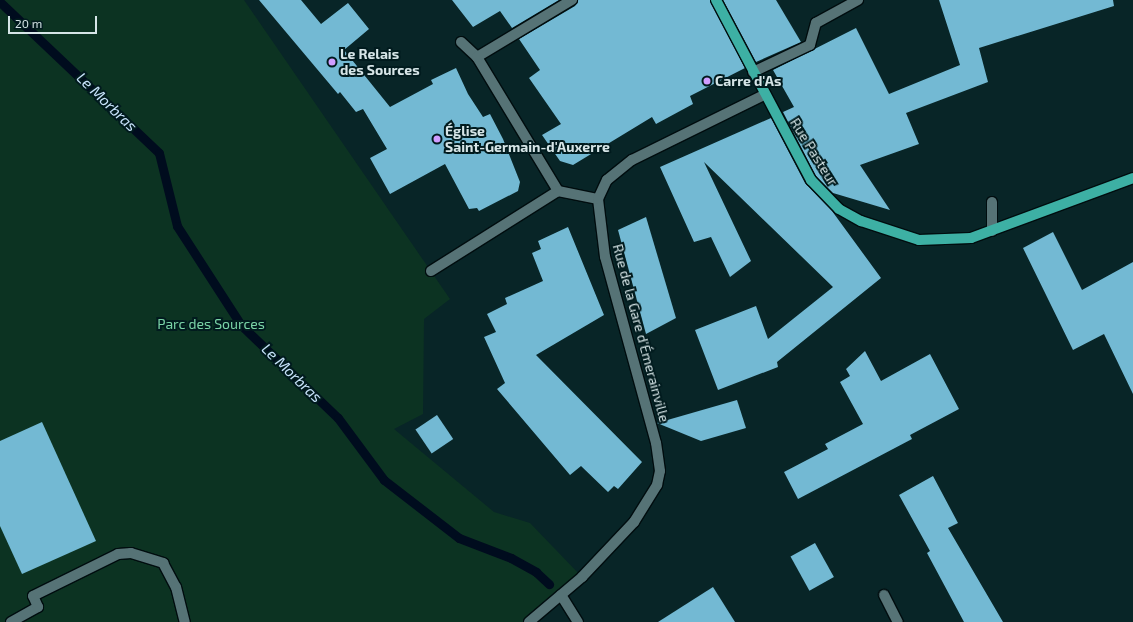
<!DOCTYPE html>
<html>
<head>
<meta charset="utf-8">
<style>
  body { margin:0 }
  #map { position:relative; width:1133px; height:622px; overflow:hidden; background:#082527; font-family:"Exo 2",sans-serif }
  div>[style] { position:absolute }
  .green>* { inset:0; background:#0c3322 }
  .stream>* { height:9px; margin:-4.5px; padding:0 4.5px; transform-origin:4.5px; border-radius:4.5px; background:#000c1e }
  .building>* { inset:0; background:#73b9d3; transform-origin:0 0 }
  .roads { filter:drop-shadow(1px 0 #000d0f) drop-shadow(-1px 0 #000d0f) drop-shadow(0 1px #000d0f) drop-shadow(0 -1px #000d0f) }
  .minor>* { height:10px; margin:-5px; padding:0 5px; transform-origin:5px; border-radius:5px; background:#567376 }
  .major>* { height:10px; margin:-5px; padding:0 5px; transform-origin:5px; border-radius:5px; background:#3db0a4 }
  .dots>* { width:11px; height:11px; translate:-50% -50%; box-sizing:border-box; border:2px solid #011b1e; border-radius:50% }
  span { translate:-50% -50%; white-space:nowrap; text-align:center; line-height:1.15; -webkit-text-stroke:4px #011b1e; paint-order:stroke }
  .poi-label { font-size:14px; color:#d6e5e7; font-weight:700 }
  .left { translate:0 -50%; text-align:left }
  .street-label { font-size:14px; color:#d6e5e7 }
  .park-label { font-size:14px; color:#7ad4a7 }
  .water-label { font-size:15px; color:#c8e4fb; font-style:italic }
  .scale { position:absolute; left:8px; top:16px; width:89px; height:18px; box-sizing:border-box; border:2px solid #d6e5e7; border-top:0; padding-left:5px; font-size:12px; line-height:14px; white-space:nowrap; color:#d6e5e7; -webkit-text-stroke:3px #011b1e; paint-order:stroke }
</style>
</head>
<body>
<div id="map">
  <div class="green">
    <i style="clip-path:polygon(0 0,244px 0,450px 299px,424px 319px,423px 414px,394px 429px,494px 512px,530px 523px,582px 577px,529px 622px,0 622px)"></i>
  </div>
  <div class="stream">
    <i style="left:0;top:2px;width:219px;rotate:43.5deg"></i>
    <i style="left:159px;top:153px;width:75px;rotate:76.1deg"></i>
    <i style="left:177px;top:226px;width:118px;rotate:57.1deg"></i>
    <i style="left:241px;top:325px;width:134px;rotate:43.8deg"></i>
    <i style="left:338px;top:418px;width:77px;rotate:53.4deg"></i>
    <i style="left:384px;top:480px;width:95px;rotate:37.7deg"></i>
    <i style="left:459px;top:538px;width:56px;rotate:21deg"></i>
    <i style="left:511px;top:558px;width:29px;rotate:29deg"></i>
    <i style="left:536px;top:572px;width:18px;rotate:43deg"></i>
  </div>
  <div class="building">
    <i style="clip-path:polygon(259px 0,301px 0,321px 24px,348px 3px,369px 29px,344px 50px,390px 107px,433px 84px,431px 80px,456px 68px,468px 94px,483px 117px,490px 114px,503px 139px,520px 182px,518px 191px,479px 211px,477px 208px,469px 209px,445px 164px,390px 194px,370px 158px,387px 149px,363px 109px,356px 112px,340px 92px,338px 94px)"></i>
    <i style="clip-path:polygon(452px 0,559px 0,512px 28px,500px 11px,473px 27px)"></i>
    <i style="clip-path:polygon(578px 0,710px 0,745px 68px,690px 96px,693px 104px,656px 124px,652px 117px,573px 165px,560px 161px,542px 135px,561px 124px,529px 78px,540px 70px,519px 39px,575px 6px)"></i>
    <i style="clip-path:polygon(723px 0,776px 0,801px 42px,756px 62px)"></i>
    <i style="clip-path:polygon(939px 0,1113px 0,1114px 6px,979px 48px,988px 82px,906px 113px,919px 144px,860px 165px,890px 210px,833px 193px,816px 176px,783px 112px,794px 107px,773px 70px,856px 28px,889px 94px,960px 65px)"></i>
    <i style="clip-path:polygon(771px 118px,805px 183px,832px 211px,881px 278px,777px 362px,778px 367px,718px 390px,695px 330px,756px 306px,768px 339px,833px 287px,704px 162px,751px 261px,730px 277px,711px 237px,694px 242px,660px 167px)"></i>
    <i style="clip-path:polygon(646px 217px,676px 318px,646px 334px,618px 230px)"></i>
    <i style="clip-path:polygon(568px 227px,604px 315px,536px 355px,642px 462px,618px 489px,614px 486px,608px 492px,581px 466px,570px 475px,497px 389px,505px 383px,484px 337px,496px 332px,487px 314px,507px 304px,505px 298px,543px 281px,532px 253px,541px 249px,538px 241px)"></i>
    <i style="clip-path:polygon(1053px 232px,1082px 290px,1133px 262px,1133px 394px,1104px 334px,1073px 350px,1023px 248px)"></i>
    <i style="clip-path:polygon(865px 351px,881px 381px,930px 354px,959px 409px,910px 435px,912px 439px,798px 499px,784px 472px,828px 449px,825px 444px,863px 424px,840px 382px,850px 376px,846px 369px)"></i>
    <i style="clip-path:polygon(737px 400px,746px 428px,701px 441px,657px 423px)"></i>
    <i style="left:437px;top:415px;width:29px;height:26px;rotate:56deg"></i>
    <i style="clip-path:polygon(42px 422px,96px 541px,22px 574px,0 526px,0 441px)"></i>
    <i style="clip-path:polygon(933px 476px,958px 523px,948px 528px,1003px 622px,964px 622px,927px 553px,930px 551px,899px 495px)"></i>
    <i style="left:815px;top:543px;width:39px;height:28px;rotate:61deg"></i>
    <i style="clip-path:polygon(713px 587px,735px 622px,658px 622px)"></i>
  </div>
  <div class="roads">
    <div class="minor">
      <i style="left:461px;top:42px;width:22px;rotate:43deg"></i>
      <i style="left:477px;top:57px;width:157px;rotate:58.8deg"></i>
      <i style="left:558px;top:191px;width:41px;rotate:11.3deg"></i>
      <i style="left:477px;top:57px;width:111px;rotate:-31deg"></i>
      <i style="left:753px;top:72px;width:63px;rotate:-25.3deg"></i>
      <i style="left:810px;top:45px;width:23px;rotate:-75deg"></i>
      <i style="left:816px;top:23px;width:48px;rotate:-28.7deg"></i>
      <i style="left:992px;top:231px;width:29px;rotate:-90deg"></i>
      <i style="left:431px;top:271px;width:150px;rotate:-32.2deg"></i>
      <i style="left:561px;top:595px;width:32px;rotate:58deg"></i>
      <i style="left:884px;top:595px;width:30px;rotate:63deg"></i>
      <i style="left:11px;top:622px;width:31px;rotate:-29deg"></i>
      <i style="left:38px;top:607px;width:12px;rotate:-114deg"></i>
      <i style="left:33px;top:596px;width:95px;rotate:-26.3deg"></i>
      <i style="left:118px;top:554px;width:13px;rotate:-4deg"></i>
      <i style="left:131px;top:553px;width:34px;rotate:17deg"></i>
      <i style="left:163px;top:563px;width:27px;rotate:62deg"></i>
      <i style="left:176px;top:587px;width:36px;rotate:76deg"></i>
      <i style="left:529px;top:622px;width:70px;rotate:-40.3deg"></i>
      <i style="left:582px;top:577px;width:76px;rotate:-46.6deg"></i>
      <i style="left:634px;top:522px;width:44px;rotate:-58.1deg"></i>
      <i style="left:657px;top:485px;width:14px;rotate:-78deg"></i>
      <i style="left:660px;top:471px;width:28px;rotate:-98deg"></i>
      <i style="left:656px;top:443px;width:193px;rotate:-105.3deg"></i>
      <i style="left:605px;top:257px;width:58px;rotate:-96.9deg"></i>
      <i style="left:598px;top:199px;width:21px;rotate:-65deg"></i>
      <i style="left:607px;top:180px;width:32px;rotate:-39deg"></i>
      <i style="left:632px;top:160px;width:147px;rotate:-26.2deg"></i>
    </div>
    <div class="major">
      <i style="left:716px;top:0;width:204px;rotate:62.2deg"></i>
      <i style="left:811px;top:180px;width:40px;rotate:46deg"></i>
      <i style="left:839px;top:209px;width:25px;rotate:29deg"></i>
      <i style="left:861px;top:221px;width:61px;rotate:18.1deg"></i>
      <i style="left:919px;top:240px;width:52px;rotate:-2.2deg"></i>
      <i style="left:971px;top:238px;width:173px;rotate:-20.3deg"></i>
    </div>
  </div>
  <div class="dots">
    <i style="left:332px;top:62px;background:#d09dff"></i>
    <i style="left:707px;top:81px;background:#d09dff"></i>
    <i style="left:437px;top:139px;background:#d09dff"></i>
  </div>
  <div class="poi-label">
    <span class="left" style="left:340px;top:62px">Le Relais<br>des Sources</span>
    <span class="left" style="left:715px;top:81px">Carre d'As</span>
    <span class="left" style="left:445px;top:139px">Église<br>Saint-Germain-d'Auxerre</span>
  </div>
  <div class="street-label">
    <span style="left:814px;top:152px;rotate:58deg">Rue Pasteur</span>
    <span style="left:641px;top:333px;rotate:75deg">Rue de la Gare d'Émerainville</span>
  </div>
  <div class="park-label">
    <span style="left:211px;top:324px">Parc des Sources</span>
  </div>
  <div class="water-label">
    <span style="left:107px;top:102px;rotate:44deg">Le Morbras</span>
    <span style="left:292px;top:373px;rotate:44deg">Le Morbras</span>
  </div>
  <div class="scale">20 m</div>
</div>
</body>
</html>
